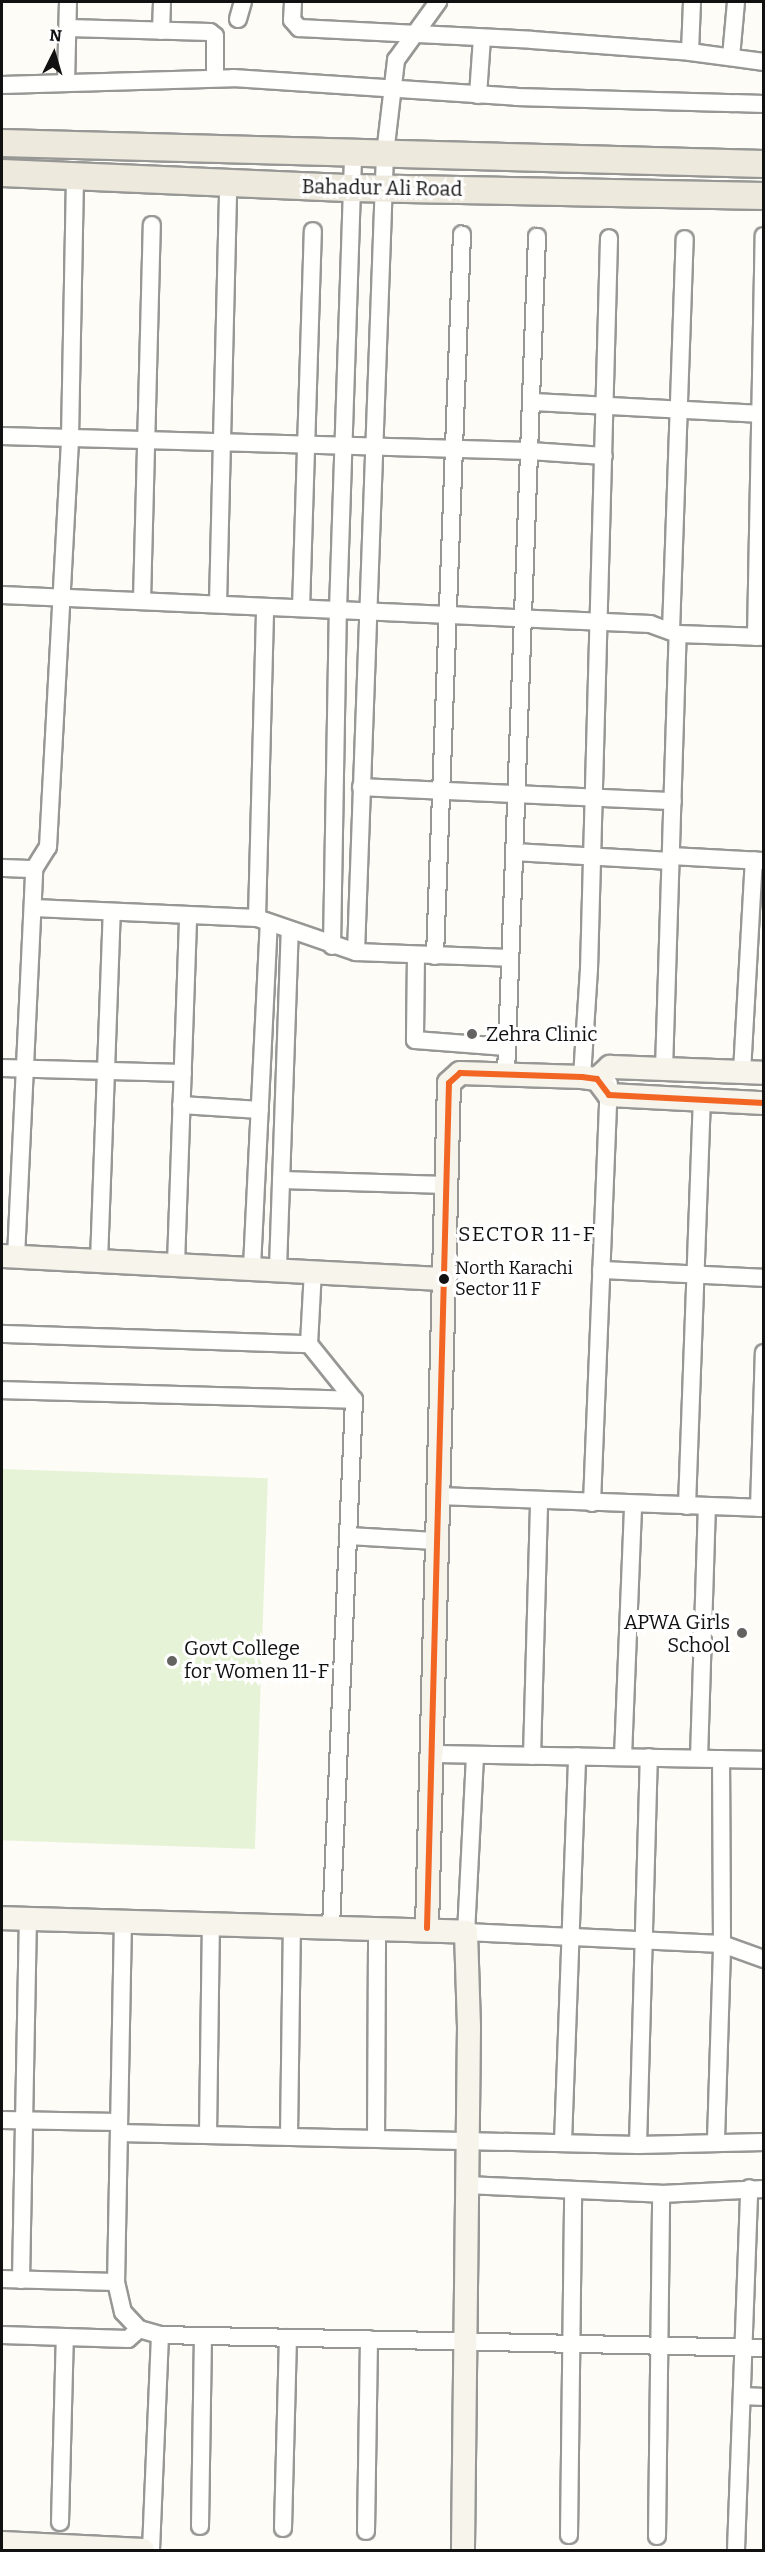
<!DOCTYPE html>
<html>
<head>
<meta charset="utf-8">
<style>
  body { margin:0 }
  #map { position:relative; width:765px; height:2552px; overflow:hidden; background:#fdfcf7; font-family:Bitter,serif }
  div>[style] { position:absolute }
  .green>* { inset:0; background:#e7f3d7; transform-origin:0 0 }
  .roads { filter:drop-shadow(2px 0 #979795) drop-shadow(-2px 0 #979795) drop-shadow(0 2px #979795) drop-shadow(0 -2px #979795) }
  .street>* { height:16px; margin:-8px; padding:0 8px; transform-origin:8px; border-radius:8px; background:#fffffe }
  .secondary>* { height:22px; margin:-11px; padding:0 11px; transform-origin:11px; border-radius:11px; background:#f6f4eb }
  .primary>* { height:26px; margin:-13px; padding:0 13px; transform-origin:13px; border-radius:13px; background:#ede9dc }
  .bus-1>* { height:6px; margin:-3px; padding:0 3px; transform-origin:3px; border-radius:3px; background:#f26522 }
  .dots>* { width:16px; height:16px; translate:-50% -50%; box-sizing:border-box; border:3px solid #fff; border-radius:50% }
  span { translate:-50% -50%; white-space:nowrap; text-align:center; line-height:1.15; -webkit-text-stroke:6px #fff; paint-order:stroke }
  .bus-label { font-size:18px; color:#111 }
  .left { translate:0 -50%; text-align:left }
  .street-label { font-size:20px; color:#111 }
  .poi-label { font-size:20px; color:#111 }
  .right { translate:-100% -50%; text-align:right }
  .neighbourhood-label { font-size:21px; color:#111; letter-spacing:1.5px }
  .frame { position:absolute; inset:0; border:3px solid #111; pointer-events:none }
  .north { position:absolute; left:24px; top:24px; width:60px; height:60px; -webkit-text-stroke:4px #fff; paint-order:stroke; rotate:5deg; font-size:16px; font-weight:700; line-height:24px; text-align:center; color:#111 }
  .north::after { content:''; display:block; margin:auto; width:21px; height:27px; background:#111; clip-path:polygon(50% 0,100% 100%,50% 72%,0 100%) }
</style>
</head>
<body>
<div id="map">
  <div class="green">
    <i style="left:2px;top:1469px;width:266px;height:371px;rotate:2deg"></i>
  </div>
  <div class="roads">
    <div class="street">
      <i style="left:293px;top:2px;width:18px;rotate:93deg"></i>
      <i style="left:292px;top:20px;width:11px;rotate:49deg"></i>
      <i style="left:299px;top:28px;width:233px;rotate:2.9deg"></i>
      <i style="left:532px;top:40px;width:158px;rotate:4.3deg"></i>
      <i style="left:690px;top:52px;width:75px;rotate:7.7deg"></i>
      <i style="left:238px;top:19px;width:18px;rotate:-74deg"></i>
      <i style="left:68px;top:28px;width:142px;rotate:1.6deg"></i>
      <i style="left:210px;top:32px;width:6px;rotate:39deg"></i>
      <i style="left:215px;top:36px;width:42px;rotate:90deg"></i>
      <i style="left:161px;top:31px;width:29px;rotate:-88deg"></i>
      <i style="left:690px;top:52px;width:50px;rotate:-87.7deg"></i>
      <i style="left:731px;top:57px;width:55px;rotate:-84.8deg"></i>
      <i style="left:66px;top:83px;width:81px;rotate:-88.6deg"></i>
      <i style="left:2px;top:85px;width:231px;rotate:-1.7deg"></i>
      <i style="left:233px;top:78px;width:284px;rotate:3.8deg"></i>
      <i style="left:516px;top:97px;width:248px;rotate:1.6deg"></i>
      <i style="left:478px;top:95px;width:57px;rotate:-86deg"></i>
      <i style="left:532px;top:402px;width:232px;rotate:3deg"></i>
      <i style="left:2px;top:436px;width:528px;rotate:1.63deg"></i>
      <i style="left:530px;top:451px;width:74px;rotate:3.9deg"></i>
      <i style="left:2px;top:595px;width:649px;rotate:2.56deg"></i>
      <i style="left:650px;top:624px;width:30px;rotate:20deg"></i>
      <i style="left:678px;top:634px;width:86px;rotate:2deg"></i>
      <i style="left:142px;top:600px;width:375px;rotate:-88.5deg"></i>
      <i style="left:218px;top:604px;width:421px;rotate:-88.6deg"></i>
      <i style="left:301px;top:608px;width:377px;rotate:-88.2deg"></i>
      <i style="left:671px;top:631px;width:392px;rotate:-88deg"></i>
      <i style="left:756px;top:637px;width:401px;rotate:-88.9deg"></i>
      <i style="left:361px;top:787px;width:312px;rotate:2.6deg"></i>
      <i style="left:514px;top:852px;width:157px;rotate:3.3deg"></i>
      <i style="left:671px;top:856px;width:92px;rotate:3.1deg"></i>
      <i style="left:2px;top:868px;width:32px;rotate:2deg"></i>
      <i style="left:34px;top:908px;width:223px;rotate:2.6deg"></i>
      <i style="left:257px;top:918px;width:105px;rotate:19deg"></i>
      <i style="left:356px;top:952px;width:153px;rotate:2.2deg"></i>
      <i style="left:257px;top:918px;width:311px;rotate:-88.5deg"></i>
      <i style="left:332px;top:946px;width:336px;rotate:-89deg"></i>
      <i style="left:338px;top:610px;width:457px;rotate:-88.1deg"></i>
      <i style="left:356px;top:952px;width:799px;rotate:-87.92deg"></i>
      <i style="left:385px;top:154px;width:95px;rotate:-83.3deg"></i>
      <i style="left:396px;top:60px;width:72px;rotate:-54.1deg"></i>
      <i style="left:416px;top:955px;width:85px;rotate:90.7deg"></i>
      <i style="left:415px;top:1040px;width:91px;rotate:4.4deg"></i>
      <i style="left:435px;top:956px;width:722px;rotate:-87.86deg"></i>
      <i style="left:2px;top:1068px;width:181px;rotate:1.6deg"></i>
      <i style="left:664px;top:1069px;width:435px;rotate:-88.2deg"></i>
      <i style="left:742px;top:1072px;width:212px;rotate:-86.8deg"></i>
      <i style="left:506px;top:1074px;width:838px;rotate:-87.88deg"></i>
      <i style="left:582px;top:1077px;width:108px;rotate:-86.3deg"></i>
      <i style="left:589px;top:969px;width:731px;rotate:-88.43deg"></i>
      <i style="left:181px;top:1105px;width:79px;rotate:3.6deg"></i>
      <i style="left:281px;top:1180px;width:166px;rotate:1.7deg"></i>
      <i style="left:16px;top:1257px;width:388px;rotate:-87.3deg"></i>
      <i style="left:34px;top:869px;width:26px;rotate:-58deg"></i>
      <i style="left:48px;top:847px;width:410px;rotate:-86.9deg"></i>
      <i style="left:70px;top:438px;width:263px;rotate:-88.9deg"></i>
      <i style="left:99px;top:1261px;width:349px;rotate:-87.9deg"></i>
      <i style="left:176px;top:1264px;width:349px;rotate:-88deg"></i>
      <i style="left:252px;top:1267px;width:344px;rotate:-87.2deg"></i>
      <i style="left:278px;top:1268px;width:337px;rotate:-88deg"></i>
      <i style="left:601px;top:1270px;width:163px;rotate:2.8deg"></i>
      <i style="left:2px;top:1334px;width:307px;rotate:1.9deg"></i>
      <i style="left:309px;top:1344px;width:72px;rotate:51.2deg"></i>
      <i style="left:354px;top:1400px;width:527px;rotate:92.5deg"></i>
      <i style="left:309px;top:1344px;width:74px;rotate:-86.9deg"></i>
      <i style="left:2px;top:1390px;width:352px;rotate:1.6deg"></i>
      <i style="left:439px;top:1496px;width:325px;rotate:2.1deg"></i>
      <i style="left:592px;top:1503px;width:420px;rotate:-87.7deg"></i>
      <i style="left:687px;top:1506px;width:405px;rotate:-87.9deg"></i>
      <i style="left:759px;top:1508px;width:155px;rotate:-88.2deg"></i>
      <i style="left:348px;top:1536px;width:88px;rotate:3.3deg"></i>
      <i style="left:430px;top:1754px;width:334px;rotate:1deg"></i>
      <i style="left:475px;top:1756px;width:176px;rotate:92.9deg"></i>
      <i style="left:466px;top:1932px;width:256px;rotate:2.7deg"></i>
      <i style="left:722px;top:1944px;width:45px;rotate:19.7deg"></i>
      <i style="left:532px;top:1756px;width:256px;rotate:-88.4deg"></i>
      <i style="left:623px;top:1757px;width:252px;rotate:-87.7deg"></i>
      <i style="left:699px;top:1758px;width:251px;rotate:-88.2deg"></i>
      <i style="left:123px;top:1920px;width:362px;rotate:91.1deg"></i>
      <i style="left:116px;top:2282px;width:31px;rotate:77deg"></i>
      <i style="left:123px;top:2312px;width:23px;rotate:47deg"></i>
      <i style="left:139px;top:2329px;width:22px;rotate:16deg"></i>
      <i style="left:160px;top:2335px;width:215px;rotate:92.4deg"></i>
      <i style="left:2px;top:2120px;width:117px;rotate:1deg"></i>
      <i style="left:119px;top:2133px;width:519px;rotate:1.32deg"></i>
      <i style="left:638px;top:2145px;width:126px;rotate:-1.4deg"></i>
      <i style="left:208px;top:2134px;width:211px;rotate:-89.2deg"></i>
      <i style="left:289px;top:2135px;width:210px;rotate:-89.2deg"></i>
      <i style="left:376px;top:2137px;width:210px;rotate:-89.7deg"></i>
      <i style="left:716px;top:2140px;width:196px;rotate:-88.2deg"></i>
      <i style="left:722px;top:1944px;width:185px;rotate:-90.3deg"></i>
      <i style="left:563px;top:2142px;width:386px;rotate:-87.9deg"></i>
      <i style="left:638px;top:2145px;width:388px;rotate:-88.4deg"></i>
      <i style="left:466px;top:2185px;width:195px;rotate:2.6deg"></i>
      <i style="left:661px;top:2194px;width:103px;rotate:-2.8deg"></i>
      <i style="left:2px;top:2279px;width:114px;rotate:1.5deg"></i>
      <i style="left:21px;top:2280px;width:362px;rotate:-88.9deg"></i>
      <i style="left:2px;top:2335px;width:126px;rotate:1.8deg"></i>
      <i style="left:128px;top:2339px;width:15px;rotate:-42deg"></i>
      <i style="left:160px;top:2335px;width:604px;rotate:1.23deg"></i>
      <i style="left:743px;top:2396px;width:21px;rotate:3deg"></i>
      <i style="left:60px;top:2522px;width:185px;rotate:-88.5deg"></i>
      <i style="left:200px;top:2526px;width:190px;rotate:-89.1deg"></i>
      <i style="left:283px;top:2528px;width:190px;rotate:-88.5deg"></i>
      <i style="left:366px;top:2531px;width:192px;rotate:-89.1deg"></i>
      <i style="left:569px;top:2535px;width:345px;rotate:-89.3deg"></i>
      <i style="left:657px;top:2536px;width:342px;rotate:-89.3deg"></i>
      <i style="left:736px;top:2550px;width:362px;rotate:-87.9deg"></i>
    </div>
    <div class="secondary">
      <i style="left:597px;top:1079px;width:18px;rotate:-43deg"></i>
      <i style="left:610px;top:1067px;width:154px;rotate:2.2deg"></i>
      <i style="left:2px;top:1256px;width:443px;rotate:3deg"></i>
      <i style="left:2px;top:1918px;width:464px;rotate:1.7deg"></i>
      <i style="left:466px;top:1932px;width:95px;rotate:88.2deg"></i>
      <i style="left:469px;top:2027px;width:523px;rotate:90.66deg"></i>
      <i style="left:427px;top:1928px;width:845px;rotate:-88.51deg"></i>
      <i style="left:449px;top:1083px;width:15px;rotate:-42deg"></i>
      <i style="left:460px;top:1073px;width:122px;rotate:1.9deg"></i>
      <i style="left:582px;top:1077px;width:15px;rotate:8deg"></i>
      <i style="left:597px;top:1079px;width:20px;rotate:53deg"></i>
      <i style="left:609px;top:1095px;width:155px;rotate:3deg"></i>
      <i style="left:2px;top:2543px;width:141px;rotate:2.8deg"></i>
    </div>
    <div class="primary">
      <i style="left:2px;top:143px;width:762px;rotate:1.58deg"></i>
      <i style="left:2px;top:173px;width:350px;rotate:2.5deg"></i>
      <i style="left:352px;top:188px;width:412px;rotate:1.1deg"></i>
    </div>
  </div>
  <div class="bus-1">
    <i style="left:427px;top:1928px;width:845px;rotate:-88.51deg"></i>
    <i style="left:449px;top:1083px;width:15px;rotate:-42deg"></i>
    <i style="left:460px;top:1073px;width:122px;rotate:1.9deg"></i>
    <i style="left:582px;top:1077px;width:15px;rotate:8deg"></i>
    <i style="left:597px;top:1079px;width:20px;rotate:53deg"></i>
    <i style="left:609px;top:1095px;width:155px;rotate:3deg"></i>
  </div>
  <div class="dots">
    <i style="left:472px;top:1034px;background:#646362"></i>
    <i style="left:444px;top:1279px;background:#111"></i>
    <i style="left:742px;top:1633px;background:#646362"></i>
    <i style="left:172px;top:1661px;background:#646362"></i>
  </div>
  <div class="bus-label">
    <span class="left" style="left:455px;top:1279px">North Karachi<br>Sector 11 F</span>
  </div>
  <div class="street-label">
    <span style="left:382px;top:188px;rotate:1deg">Bahadur Ali Road</span>
  </div>
  <div class="poi-label">
    <span class="left" style="left:486px;top:1034px">Zehra Clinic</span>
    <span class="right" style="left:730px;top:1634px">APWA Girls<br>School</span>
    <span class="left" style="left:184px;top:1660px">Govt College<br>for Women 11-F</span>
  </div>
  <div class="neighbourhood-label">
    <span style="left:527px;top:1234px">SECTOR 11-F</span>
  </div>
  <div class="frame"></div>
  <div class="north">N</div>
</div>
</body>
</html>
